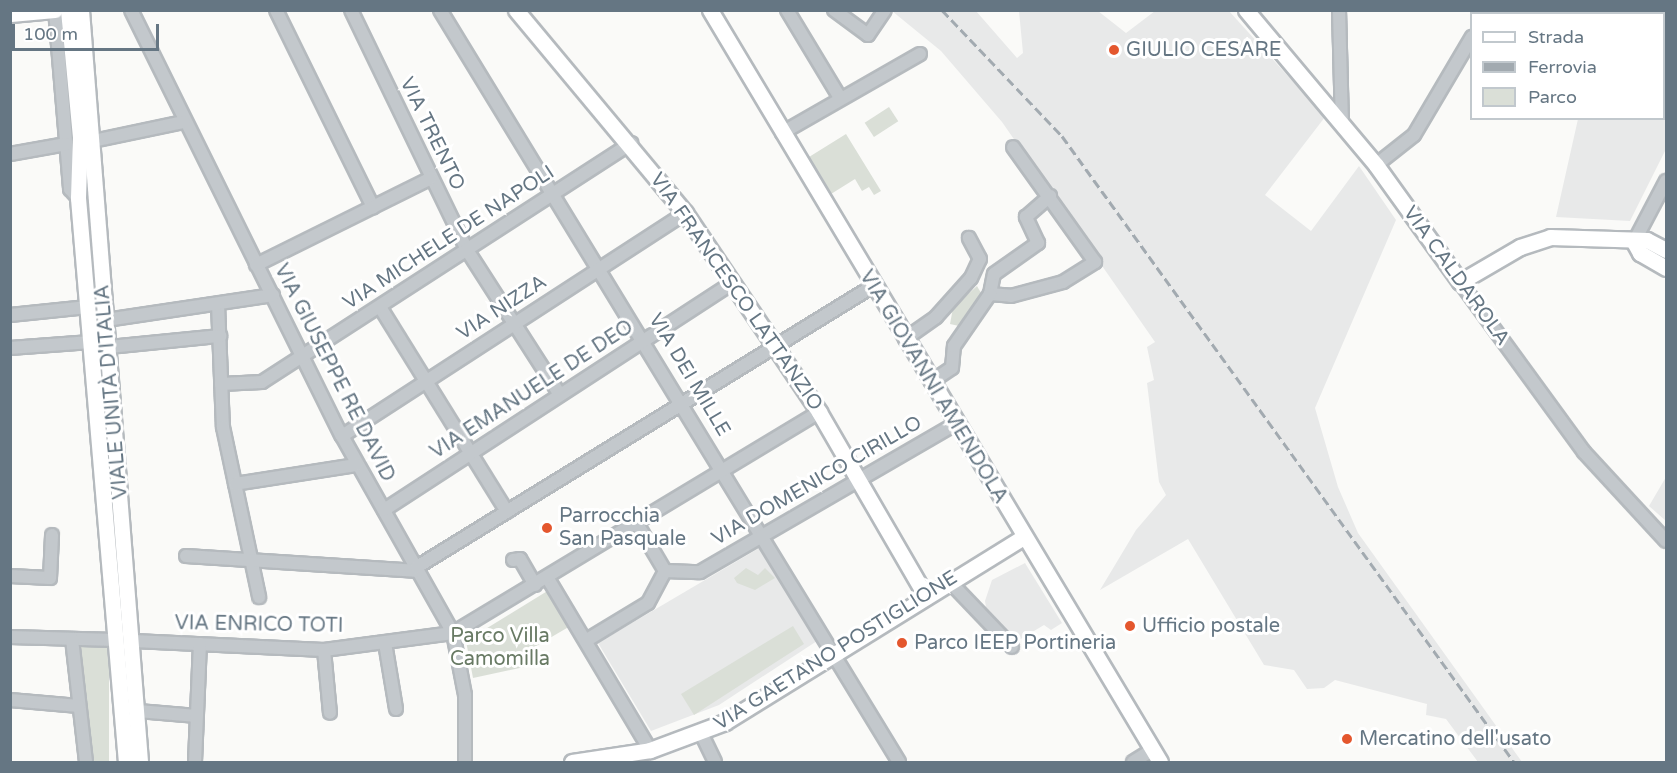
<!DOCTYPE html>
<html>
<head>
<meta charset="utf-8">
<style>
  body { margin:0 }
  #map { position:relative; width:1677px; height:773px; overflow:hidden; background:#fafaf8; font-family:"Varela Round",sans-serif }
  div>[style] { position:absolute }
  .built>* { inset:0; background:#e8e9e9 }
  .green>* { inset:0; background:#dadfd7; transform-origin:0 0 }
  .roads { filter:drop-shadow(2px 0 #b5babe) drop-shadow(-2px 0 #b5babe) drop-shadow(0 2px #b5babe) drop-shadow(0 -2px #b5babe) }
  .minor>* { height:12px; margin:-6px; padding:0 6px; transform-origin:6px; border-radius:6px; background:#c3c8cc }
  .major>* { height:15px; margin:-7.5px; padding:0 7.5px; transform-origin:7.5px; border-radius:7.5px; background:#fff }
  .rail>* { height:3px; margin-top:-1.5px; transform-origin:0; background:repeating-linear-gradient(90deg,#a2aab0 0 9px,transparent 0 13.5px) }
  .dots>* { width:16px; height:16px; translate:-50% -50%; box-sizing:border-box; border:3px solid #fff; border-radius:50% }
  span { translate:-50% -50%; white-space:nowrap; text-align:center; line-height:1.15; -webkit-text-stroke:6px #fff; paint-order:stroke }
  .poi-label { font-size:20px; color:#657683 }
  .left { translate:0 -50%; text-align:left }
  .street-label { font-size:20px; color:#657683 }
  .park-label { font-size:20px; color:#687a64 }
  .frame { position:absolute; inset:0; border:12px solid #657683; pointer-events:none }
  .legend { position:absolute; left:1470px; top:12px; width:195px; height:108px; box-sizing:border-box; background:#fff; border:2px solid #c1c8cd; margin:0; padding:8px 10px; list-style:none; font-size:18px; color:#657683 }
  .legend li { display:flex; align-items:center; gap:12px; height:30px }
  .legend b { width:30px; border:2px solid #c1c8cd }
  .scale { position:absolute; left:12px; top:24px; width:147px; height:27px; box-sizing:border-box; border:3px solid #657683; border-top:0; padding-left:8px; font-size:18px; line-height:21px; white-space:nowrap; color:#657683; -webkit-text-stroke:4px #fff; paint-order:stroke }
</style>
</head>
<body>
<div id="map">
  <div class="built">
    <i style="clip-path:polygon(892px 11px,976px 11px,1017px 58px,1023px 53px,1019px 11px,1098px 11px,1126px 33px,1155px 11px,1229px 11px,1325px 117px,1265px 195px,1311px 231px,1359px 166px,1396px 220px,1315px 408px,1338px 487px,1358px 533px,1522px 762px,1478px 762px,1446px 719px,1426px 715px,1427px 704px,1335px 680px,1324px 688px,1307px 689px,1294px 670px,1264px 665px,1188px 539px,1100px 590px,1136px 530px,1166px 495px,1159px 482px,1147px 383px,1154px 380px,1147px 347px,1155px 342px,1002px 122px,941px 51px)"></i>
    <i style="clip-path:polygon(1664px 17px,1666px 149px,1630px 221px,1556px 217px,1578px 119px,1664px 118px)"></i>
    <i style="clip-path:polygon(1666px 477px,1666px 521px,1649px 506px)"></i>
    <i style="clip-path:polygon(761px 547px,817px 641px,719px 705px,651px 731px,598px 643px)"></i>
    <i style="clip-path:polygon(1025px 563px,1062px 623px,1051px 630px,1044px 625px,1019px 640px,1016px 635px,1010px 639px,987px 613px,985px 601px,992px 580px)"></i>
  </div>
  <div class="green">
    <i style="left:889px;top:107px;width:17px;height:29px;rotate:57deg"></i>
    <i style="clip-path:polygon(846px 134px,881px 191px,874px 195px,869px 187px,862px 191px,855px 179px,831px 194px,809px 157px)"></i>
    <i style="clip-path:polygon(977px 286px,981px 293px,973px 306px,959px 326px,950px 324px,953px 308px)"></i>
    <i style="clip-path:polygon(746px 568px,758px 575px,765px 568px,775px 578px,755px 590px,737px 583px,734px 578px)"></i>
    <i style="clip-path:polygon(549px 590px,572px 625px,526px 652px,529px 666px,473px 678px,466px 641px)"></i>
    <i style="clip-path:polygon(793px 626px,804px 644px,694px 715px,681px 694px)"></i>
    <i style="left:80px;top:644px;width:29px;height:119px"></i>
  </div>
  <div class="roads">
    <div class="minor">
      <i style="left:55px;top:10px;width:180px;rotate:85.2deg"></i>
      <i style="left:70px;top:189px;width:12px;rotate:48deg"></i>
      <i style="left:131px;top:10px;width:475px;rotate:63.7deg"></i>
      <i style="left:342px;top:436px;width:226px;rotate:60.6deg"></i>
      <i style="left:453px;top:633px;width:63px;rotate:79deg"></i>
      <i style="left:465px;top:695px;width:67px;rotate:90deg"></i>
      <i style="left:276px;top:10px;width:220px;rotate:63.8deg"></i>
      <i style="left:351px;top:10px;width:267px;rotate:64.2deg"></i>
      <i style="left:467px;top:250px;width:172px;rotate:57.3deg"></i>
      <i style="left:440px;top:10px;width:881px;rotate:58.6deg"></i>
      <i style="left:787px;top:10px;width:103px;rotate:58.9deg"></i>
      <i style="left:834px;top:10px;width:42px;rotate:36.3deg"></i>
      <i style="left:868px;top:35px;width:30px;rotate:-56deg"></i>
      <i style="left:1339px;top:10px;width:113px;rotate:88.5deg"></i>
      <i style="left:1486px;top:14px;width:4px;rotate:-63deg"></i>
      <i style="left:782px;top:133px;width:159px;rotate:-29.8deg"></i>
      <i style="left:93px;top:141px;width:93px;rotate:-11.8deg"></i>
      <i style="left:10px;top:154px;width:57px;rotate:-10.1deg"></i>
      <i style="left:1376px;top:165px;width:48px;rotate:-38.3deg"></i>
      <i style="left:1414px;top:135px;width:114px;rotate:-59.4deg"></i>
      <i style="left:1634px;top:242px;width:69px;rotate:-62.3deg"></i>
      <i style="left:256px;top:265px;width:195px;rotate:-26.4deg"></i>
      <i style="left:1460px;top:282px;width:210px;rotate:53.9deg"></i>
      <i style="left:1584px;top:452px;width:121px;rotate:47.3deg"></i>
      <i style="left:990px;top:294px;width:21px;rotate:5deg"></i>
      <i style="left:1011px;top:296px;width:54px;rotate:-15.1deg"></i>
      <i style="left:1063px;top:282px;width:38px;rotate:-32deg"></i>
      <i style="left:1095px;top:262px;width:141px;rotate:-125.5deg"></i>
      <i style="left:990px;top:294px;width:20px;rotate:-79deg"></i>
      <i style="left:994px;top:274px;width:54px;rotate:-35.2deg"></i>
      <i style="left:1038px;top:243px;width:29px;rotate:-115deg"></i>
      <i style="left:1026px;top:217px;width:32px;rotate:-41deg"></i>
      <i style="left:218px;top:304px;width:123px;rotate:87.7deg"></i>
      <i style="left:223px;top:427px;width:174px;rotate:78deg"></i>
      <i style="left:380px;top:307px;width:241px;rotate:58.2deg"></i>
      <i style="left:10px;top:315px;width:78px;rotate:-5.9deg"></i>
      <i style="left:106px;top:320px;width:169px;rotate:-8.5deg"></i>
      <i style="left:905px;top:339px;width:38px;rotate:-35deg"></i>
      <i style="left:936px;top:317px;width:52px;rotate:-48.1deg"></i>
      <i style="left:971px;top:278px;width:21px;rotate:-65deg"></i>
      <i style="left:980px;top:259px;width:24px;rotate:-118deg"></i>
      <i style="left:109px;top:347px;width:112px;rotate:-5.7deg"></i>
      <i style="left:10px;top:348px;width:81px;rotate:-4.2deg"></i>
      <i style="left:931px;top:382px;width:25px;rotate:-34deg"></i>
      <i style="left:952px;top:368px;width:22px;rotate:-85deg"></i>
      <i style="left:954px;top:346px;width:63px;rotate:-55.3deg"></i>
      <i style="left:221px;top:384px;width:41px;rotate:-2.8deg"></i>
      <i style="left:262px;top:382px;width:440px;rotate:-32.9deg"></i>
      <i style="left:342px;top:436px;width:409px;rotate:-33deg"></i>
      <i style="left:235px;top:484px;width:123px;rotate:-8.9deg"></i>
      <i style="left:384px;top:510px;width:415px;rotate:-33.1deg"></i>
      <i style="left:636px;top:522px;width:57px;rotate:59.4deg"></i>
      <i style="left:186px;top:556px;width:233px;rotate:3.7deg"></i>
      <i style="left:513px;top:560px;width:7px;rotate:-8deg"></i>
      <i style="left:520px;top:559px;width:30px;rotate:60deg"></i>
      <i style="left:417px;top:567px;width:536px;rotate:-31.64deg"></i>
      <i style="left:10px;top:576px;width:40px;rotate:2.9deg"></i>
      <i style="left:50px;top:578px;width:43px;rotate:-87.3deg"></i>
      <i style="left:547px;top:577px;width:201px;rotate:59.2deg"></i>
      <i style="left:949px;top:581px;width:91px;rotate:46.3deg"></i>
      <i style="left:10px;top:637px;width:106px;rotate:1.6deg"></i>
      <i style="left:72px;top:639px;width:124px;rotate:83.5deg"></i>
      <i style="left:587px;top:640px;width:71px;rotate:-31.2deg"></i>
      <i style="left:648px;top:603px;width:36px;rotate:-62deg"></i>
      <i style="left:665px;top:571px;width:35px;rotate:2deg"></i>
      <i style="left:700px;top:572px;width:295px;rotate:-30.1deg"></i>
      <i style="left:134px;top:641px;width:190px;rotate:2.7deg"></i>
      <i style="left:324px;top:650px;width:130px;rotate:-7.5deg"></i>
      <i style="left:453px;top:633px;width:428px;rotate:-31.1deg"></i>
      <i style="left:385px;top:643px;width:67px;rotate:80.5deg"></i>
      <i style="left:324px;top:650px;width:63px;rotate:84.6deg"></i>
      <i style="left:10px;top:700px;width:69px;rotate:5deg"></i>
      <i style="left:138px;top:711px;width:59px;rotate:4.8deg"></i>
      <i style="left:701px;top:733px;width:32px;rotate:64deg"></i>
      <i style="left:195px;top:762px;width:118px;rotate:-87.6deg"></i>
      <i style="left:1133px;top:762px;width:22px;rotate:-32deg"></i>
    </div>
    <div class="major">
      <i style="left:68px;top:10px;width:128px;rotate:84.6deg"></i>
      <i style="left:80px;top:137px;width:61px;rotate:91.9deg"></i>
      <i style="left:78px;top:198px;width:566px;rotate:85.14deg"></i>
      <i style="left:81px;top:10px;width:754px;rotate:85.51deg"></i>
      <i style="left:516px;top:10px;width:264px;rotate:50.2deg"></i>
      <i style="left:685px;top:213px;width:240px;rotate:56deg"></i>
      <i style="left:819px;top:412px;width:211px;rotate:59.9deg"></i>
      <i style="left:710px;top:10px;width:876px;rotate:59.1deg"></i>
      <i style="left:1246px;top:10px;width:202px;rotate:50deg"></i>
      <i style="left:1376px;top:165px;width:144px;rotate:54.3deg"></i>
      <i style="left:1460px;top:282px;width:69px;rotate:-30.3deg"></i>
      <i style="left:1520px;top:247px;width:32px;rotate:-18deg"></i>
      <i style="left:1550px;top:237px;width:97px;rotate:1.8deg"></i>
      <i style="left:1647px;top:240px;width:21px;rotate:28deg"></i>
      <i style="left:10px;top:14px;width:45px;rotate:-5.1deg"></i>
      <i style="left:1634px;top:242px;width:13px;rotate:61deg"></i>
      <i style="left:1640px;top:253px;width:30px;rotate:30deg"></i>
      <i style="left:572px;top:762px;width:79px;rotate:-8.7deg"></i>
      <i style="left:650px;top:750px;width:80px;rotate:-20.5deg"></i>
      <i style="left:725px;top:722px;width:351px;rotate:-31.8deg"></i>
    </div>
  </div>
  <div class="rail">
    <i style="left:942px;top:10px;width:174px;rotate:46.4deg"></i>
    <i style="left:1062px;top:136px;width:772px;rotate:54.17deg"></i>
  </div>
  <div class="dots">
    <i style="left:1114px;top:50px;background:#e4572e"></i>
    <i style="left:547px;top:528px;background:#e4572e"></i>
    <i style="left:1130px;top:626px;background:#e4572e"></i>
    <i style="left:902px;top:643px;background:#e4572e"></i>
    <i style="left:1347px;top:739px;background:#e4572e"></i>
  </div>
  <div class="poi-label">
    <span class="left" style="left:1126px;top:50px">GIULIO CESARE</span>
    <span class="left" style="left:559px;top:528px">Parrocchia<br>San Pasquale</span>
    <span class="left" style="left:1142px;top:626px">Ufficio postale</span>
    <span class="left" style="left:914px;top:643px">Parco IEEP Portineria</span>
    <span class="left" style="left:1359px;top:739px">Mercatino dell'usato</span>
  </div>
  <div class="street-label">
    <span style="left:432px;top:134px;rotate:64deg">VIA TRENTO</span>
    <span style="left:449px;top:238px;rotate:-33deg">VIA MICHELE DE NAPOLI</span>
    <span style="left:1456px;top:276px;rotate:54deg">VIA CALDAROLA</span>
    <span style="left:736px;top:292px;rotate:55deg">VIA FRANCESCO LATTANZIO</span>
    <span style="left:502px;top:308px;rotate:-33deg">VIA NIZZA</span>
    <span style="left:334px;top:373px;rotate:63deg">VIA GIUSEPPE RE DAVID</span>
    <span style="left:689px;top:375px;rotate:59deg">VIA DEI MILLE</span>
    <span style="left:933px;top:387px;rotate:59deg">VIA GIOVANNI AMENDOLA</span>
    <span style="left:532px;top:390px;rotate:-33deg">VIA EMANUELE DE DEO</span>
    <span style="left:112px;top:392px;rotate:-95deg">VIALE UNITÀ D'ITALIA</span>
    <span style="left:817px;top:481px;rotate:-30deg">VIA DOMENICO CIRILLO</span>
    <span style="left:259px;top:625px;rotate:1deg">VIA ENRICO TOTI</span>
    <span style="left:836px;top:651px;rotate:-32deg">VIA GAETANO POSTIGLIONE</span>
  </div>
  <div class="park-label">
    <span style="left:500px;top:648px">Parco Villa<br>Camomilla</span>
  </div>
  <div class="frame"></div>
  <ul class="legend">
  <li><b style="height:8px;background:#fff"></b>Strada</li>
  <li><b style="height:8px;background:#a2aab0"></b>Ferrovia</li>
  <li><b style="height:16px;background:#dadfd7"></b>Parco</li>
  </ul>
  <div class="scale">100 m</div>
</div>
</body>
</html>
